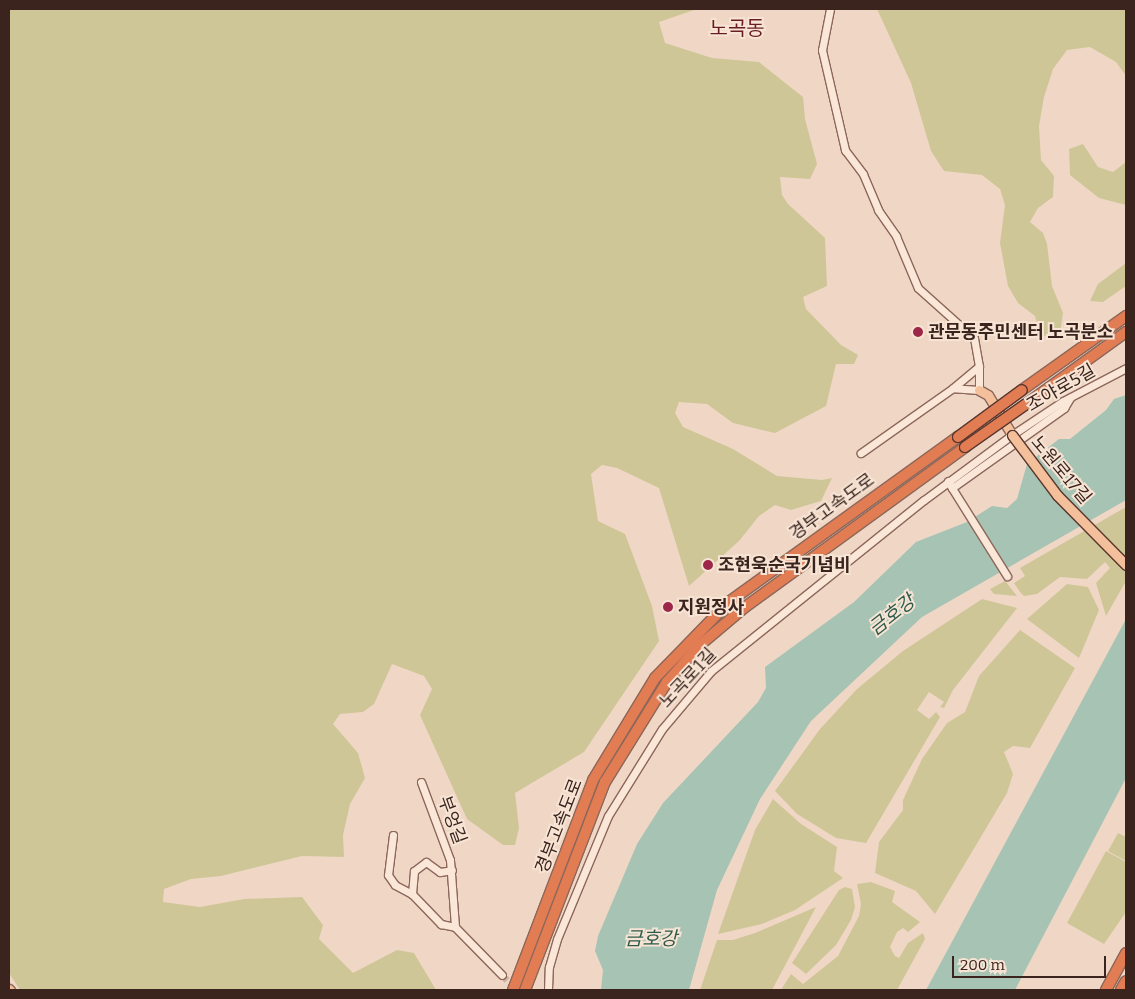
<!DOCTYPE html>
<html>
<head>
<meta charset="utf-8">
<style>
  body { margin:0 }
  #map { position:relative; width:1135px; height:999px; overflow:hidden; background:#f0d7c5; font-family:Bitter,"Noto Sans KR",serif }
  div>[style] { position:absolute }
  .green>* { inset:0; background:#cfc698 }
  .water>* { inset:0; background:#a6c3b3 }
  .minor-tunnel>* { height:7px; margin-top:-3.5px; transform-origin:0; background:repeating-linear-gradient(90deg,#ccb3a4 0 7px,transparent 0 10.5px) }
  .roads { filter:drop-shadow(1px 0 #8c675a) drop-shadow(-1px 0 #8c675a) drop-shadow(0 1px #8c675a) drop-shadow(0 -1px #8c675a) }
  .minor>* { height:7px; margin:-3.5px; padding:0 3.5px; transform-origin:3.5px; border-radius:3.5px; background:#fae7d8 }
  .major>* { height:9px; margin:-4.5px; padding:0 4.5px; transform-origin:4.5px; border-radius:4.5px; background:#f4c09b }
  .highway>* { height:10px; margin:-5px; padding:0 5px; transform-origin:5px; border-radius:5px; background:#e27c53 }
  .bridges { filter:drop-shadow(1px 0 #59372e) drop-shadow(-1px 0 #59372e) drop-shadow(0 1px #59372e) drop-shadow(0 -1px #59372e) }
  .major-bridge>* { height:9px; margin:-4.5px; padding:0 4.5px; transform-origin:4.5px; border-radius:4.5px; background:#f4c09b }
  .highway-bridge>* { height:10px; margin:-5px; padding:0 5px; transform-origin:5px; border-radius:5px; background:#e27c53 }
  .dots>* { width:14px; height:14px; translate:-50% -50%; box-sizing:border-box; border:2px solid #f7e4d4; border-radius:50% }
  span { translate:-50% -50%; white-space:nowrap; text-align:center; line-height:1.15; -webkit-text-stroke:4px #f7e4d4; paint-order:stroke }
  .poi-label { font-size:18px; color:#3b241e; font-weight:700 }
  .left { translate:0 -50%; text-align:left }
  .street-label { font-size:18px; color:#3b241e }
  .water-label { font-size:19px; color:#2d5b4c; font-style:italic }
  .quarter-label { font-size:20px; color:#691c21 }
  .frame { position:absolute; inset:0; border:10px solid #3b241e; pointer-events:none }
  .scale { position:absolute; left:952px; top:956px; width:154px; height:22px; box-sizing:border-box; border:2px solid #3b241e; border-top:0; padding-left:6px; font-size:15px; line-height:18px; white-space:nowrap; color:#3b241e; -webkit-text-stroke:4px #f7e4d4; paint-order:stroke }
</style>
</head>
<body>
<div id="map">
  <div class="green">
    <i style="clip-path:polygon(9px 9px,697px 9px,659px 22px,665px 43px,712px 58px,759px 62px,803px 97px,805px 119px,817px 164px,810px 179px,780px 177px,782px 195px,788px 204px,825px 238px,827px 286px,803px 297px,806px 309px,841px 345px,858px 355px,854px 364px,836px 364px,826px 406px,775px 433px,733px 423px,707px 404px,679px 402px,675px 413px,683px 427px,733px 449px,777px 476px,822px 480px,832px 478px,821px 501px,791px 510px,775px 505px,759px 516px,739px 541px,689px 586px,659px 488px,617px 468px,602px 465px,591px 474px,598px 521px,625px 534px,652px 606px,659px 641px,584px 752px,515px 793px,519px 828px,515px 845px,503px 845px,467px 819px,420px 715px,432px 689px,424px 676px,392px 664px,374px 704px,363px 712px,340px 714px,333px 724px,358px 753px,365px 778px,350px 804px,343px 835px,344px 857px,302px 856px,221px 876px,191px 879px,164px 889px,163px 902px,200px 907px,244px 899px,302px 897px,323px 925px,319px 939px,353px 973px,397px 950px,414px 953px,436px 990px,20px 990px,9px 973px)"></i>
    <i style="clip-path:polygon(877px 9px,1126px 9px,1126px 76px,1116px 62px,1090px 47px,1067px 50px,1053px 69px,1044px 97px,1039px 126px,1041px 160px,1054px 176px,1053px 197px,1038px 208px,1030px 222px,1043px 233px,1047px 244px,1052px 286px,1063px 313px,1061px 327px,1050px 338px,1040px 334px,1035px 316px,1018px 303px,1008px 286px,1000px 243px,1005px 205px,1000px 189px,982px 175px,944px 171px,931px 151px,911px 83px)"></i>
    <i style="clip-path:polygon(1083px 144px,1098px 167px,1113px 172px,1126px 162px,1126px 205px,1099px 198px,1070px 175px,1069px 149px)"></i>
    <i style="clip-path:polygon(1126px 263px,1126px 286px,1103px 302px,1090px 301px,1098px 284px)"></i>
    <i style="clip-path:polygon(1126px 507px,1126px 581px,1106px 616px,1096px 583px,1110px 568px,1105px 562px,1087px 579px,1060px 577px,1037px 594px,1024px 596px,1020px 592px,1014px 583px,1025px 576px,1020px 568px)"></i>
    <i style="clip-path:polygon(1005px 581px,1017px 596px,994px 594px,990px 589px)"></i>
    <i style="clip-path:polygon(1067px 584px,1088px 587px,1099px 610px,1079px 658px,1027px 619px)"></i>
    <i style="clip-path:polygon(982px 599px,1017px 608px,953px 690px,944px 708px,940px 707px,944px 702px,929px 692px,917px 710px,929px 719px,936px 712px,940px 717px,866px 843px,836px 838px,797px 814px,775px 791px,820px 729px,857px 689px,903px 651px)"></i>
    <i style="clip-path:polygon(1020px 630px,1075px 668px,1030px 748px,1013px 746px,1004px 752px,1013px 774px,1007px 793px,935px 914px,916px 891px,875px 873px,879px 842px,903px 810px,903px 800px,922px 759px,947px 723px,965px 712px,979px 676px)"></i>
    <i style="clip-path:polygon(773px 799px,801px 824px,837px 847px,834px 871px,843px 878px,795px 910px,762px 924px,718px 934px,755px 830px)"></i>
    <i style="clip-path:polygon(1118px 833px,1126px 837px,1126px 861px,1108px 851px)"></i>
    <i style="clip-path:polygon(1106px 851px,1126px 862px,1126px 912px,1104px 944px,1067px 923px)"></i>
    <i style="clip-path:polygon(871px 882px,895px 891px,892px 902px,920px 922px,908px 932px,903px 928px,897px 932px,890px 947px,895px 956px,899px 958px,908px 943px,923px 933px,925px 939px,897px 990px,781px 990px,791px 974px,803px 984px,838px 956px,859px 916px,861px 904px,857px 884px)"></i>
    <i style="clip-path:polygon(845px 887px,852px 889px,855px 907px,851px 920px,836px 945px,806px 974px,792px 963px,839px 890px)"></i>
    <i style="clip-path:polygon(816px 907px,772px 990px,700px 990px,717px 940px,733px 940px,755px 933px)"></i>
  </div>
  <div class="water">
    <i style="clip-path:polygon(1126px 395px,1126px 500px,922px 617px,811px 721px,760px 799px,717px 890px,689px 990px,601px 990px,603px 970px,595px 951px,598px 936px,637px 844px,663px 803px,758px 702px,766px 688px,765px 667px,854px 602px,916px 542px,967px 522px,992px 506px,1007px 508px,1017px 499px,1027px 464px,1059px 439px,1070px 439px,1106px 410px,1114px 399px)"></i>
    <i style="clip-path:polygon(1126px 619px,1126px 778px,1015px 990px,926px 990px)"></i>
  </div>
  <div class="minor-tunnel">
    <i style="left:502px;top:975px;width:19px;rotate:43deg"></i>
  </div>
  <div class="roads">
    <div class="minor">
      <i style="left:830px;top:9px;width:42px;rotate:101deg"></i>
      <i style="left:822px;top:50px;width:103px;rotate:77deg"></i>
      <i style="left:845px;top:150px;width:30px;rotate:53deg"></i>
      <i style="left:863px;top:174px;width:39px;rotate:67deg"></i>
      <i style="left:878px;top:210px;width:32px;rotate:55deg"></i>
      <i style="left:896px;top:236px;width:56px;rotate:67.1deg"></i>
      <i style="left:918px;top:288px;width:75px;rotate:41.8deg"></i>
      <i style="left:974px;top:338px;width:28px;rotate:80deg"></i>
      <i style="left:979px;top:366px;width:24px;rotate:90deg"></i>
      <i style="left:979px;top:390px;width:26px;rotate:-176deg"></i>
      <i style="left:953px;top:388px;width:113px;rotate:144.8deg"></i>
      <i style="left:953px;top:388px;width:34px;rotate:-40deg"></i>
      <i style="left:948px;top:481px;width:8px;rotate:60deg"></i>
      <i style="left:952px;top:488px;width:138px;rotate:-35.5deg"></i>
      <i style="left:1064px;top:408px;width:12px;rotate:-59deg"></i>
      <i style="left:952px;top:488px;width:104px;rotate:58deg"></i>
      <i style="left:421px;top:782px;width:83px;rotate:69.6deg"></i>
      <i style="left:450px;top:860px;width:67px;rotate:85.7deg"></i>
      <i style="left:393px;top:835px;width:40px;rotate:97.1deg"></i>
      <i style="left:388px;top:875px;width:12px;rotate:55deg"></i>
      <i style="left:395px;top:885px;width:19px;rotate:28deg"></i>
      <i style="left:412px;top:894px;width:42px;rotate:46deg"></i>
      <i style="left:441px;top:924px;width:14px;rotate:12deg"></i>
      <i style="left:455px;top:927px;width:67px;rotate:45.6deg"></i>
      <i style="left:412px;top:894px;width:23px;rotate:-85deg"></i>
      <i style="left:414px;top:871px;width:15px;rotate:-37deg"></i>
      <i style="left:426px;top:862px;width:17px;rotate:36deg"></i>
      <i style="left:440px;top:872px;width:12px;rotate:-9deg"></i>
      <i style="left:548px;top:990px;width:23px;rotate:-88deg"></i>
      <i style="left:549px;top:967px;width:29px;rotate:-74deg"></i>
      <i style="left:557px;top:939px;width:133px;rotate:-67.5deg"></i>
      <i style="left:608px;top:816px;width:102px;rotate:-58.2deg"></i>
      <i style="left:662px;top:729px;width:76px;rotate:-49.8deg"></i>
      <i style="left:711px;top:671px;width:273px;rotate:-38.8deg"></i>
      <i style="left:924px;top:500px;width:109px;rotate:-36.5deg"></i>
      <i style="left:1012px;top:435px;width:61px;rotate:-33.7deg"></i>
      <i style="left:1063px;top:401px;width:71px;rotate:-27.6deg"></i>
    </div>
    <div class="major">
      <i style="left:979px;top:390px;width:10px;rotate:29deg"></i>
      <i style="left:988px;top:395px;width:47px;rotate:59deg"></i>
      <i style="left:9px;top:989px;width:1px;rotate:45deg"></i>
    </div>
    <div class="highway">
      <i style="left:1022px;top:390px;width:128px;rotate:-35.4deg"></i>
      <i style="left:1029px;top:402px;width:120px;rotate:-35.8deg"></i>
      <i style="left:513px;top:990px;width:225px;rotate:-69.1deg"></i>
      <i style="left:593px;top:780px;width:119px;rotate:-58.7deg"></i>
      <i style="left:655px;top:678px;width:106px;rotate:-45.8deg"></i>
      <i style="left:729px;top:602px;width:282px;rotate:-35.8deg"></i>
      <i style="left:525px;top:990px;width:223px;rotate:-69deg"></i>
      <i style="left:605px;top:782px;width:118px;rotate:-58.2deg"></i>
      <i style="left:667px;top:682px;width:50px;rotate:-48.3deg"></i>
      <i style="left:700px;top:645px;width:59px;rotate:-40.2deg"></i>
      <i style="left:745px;top:607px;width:272px;rotate:-36deg"></i>
      <i style="left:1106px;top:990px;width:42px;rotate:-61.6deg"></i>
      <i style="left:1121px;top:990px;width:10px;rotate:-61deg"></i>
    </div>
  </div>
  <div class="bridges">
    <div class="major-bridge">
      <i style="left:1012px;top:435px;width:75px;rotate:53.1deg"></i>
      <i style="left:1057px;top:495px;width:98px;rotate:45.4deg"></i>
    </div>
    <div class="highway-bridge">
      <i style="left:958px;top:437px;width:79px;rotate:-36.3deg"></i>
      <i style="left:965px;top:447px;width:78px;rotate:-35.1deg"></i>
    </div>
  </div>
  <div class="dots">
    <i style="left:918px;top:332px;background:#9d2748"></i>
    <i style="left:708px;top:565px;background:#9d2748"></i>
    <i style="left:668px;top:607px;background:#9d2748"></i>
  </div>
  <div class="poi-label">
    <span class="left" style="left:928px;top:332px">관문동주민센터 노곡분소</span>
    <span class="left" style="left:718px;top:565px">조현욱순국기념비</span>
    <span class="left" style="left:678px;top:607px">지원정사</span>
  </div>
  <div class="street-label">
    <span style="left:1061px;top:388px;rotate:-30deg">조야로5길</span>
    <span style="left:1061px;top:470px;rotate:50deg">노원로17길</span>
    <span style="left:832px;top:507px;rotate:-36deg">경부고속도로</span>
    <span style="left:688px;top:678px;rotate:-47deg">노곡로1길</span>
    <span style="left:452px;top:820px;rotate:70deg">부엉길</span>
    <span style="left:559px;top:826px;rotate:-69deg">경부고속도로</span>
  </div>
  <div class="water-label">
    <span style="left:892px;top:615px;rotate:-38deg">금호강</span>
    <span style="left:651px;top:939px">금호강</span>
  </div>
  <div class="quarter-label">
    <span style="left:737px;top:28px">노곡동</span>
  </div>
  <div class="frame"></div>
  <div class="scale">200 m</div>
</div>
</body>
</html>
